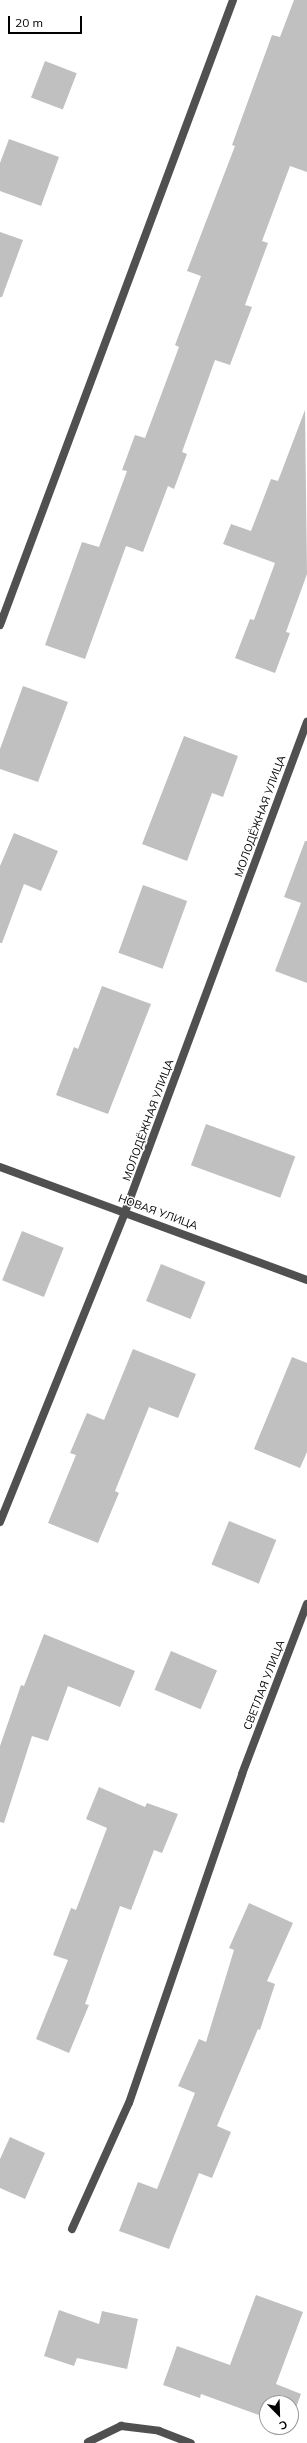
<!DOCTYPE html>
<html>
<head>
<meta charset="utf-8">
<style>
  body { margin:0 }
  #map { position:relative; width:307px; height:2443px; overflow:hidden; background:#fff; font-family:Mulish,sans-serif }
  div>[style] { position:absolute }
  .building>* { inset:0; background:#c0c0c0; transform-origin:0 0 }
  .service>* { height:8px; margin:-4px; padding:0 4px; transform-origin:4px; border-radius:4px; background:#505050 }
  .minor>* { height:8px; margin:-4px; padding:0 4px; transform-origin:4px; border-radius:4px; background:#505050 }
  span { translate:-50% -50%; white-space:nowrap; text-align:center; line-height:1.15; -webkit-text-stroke:3px #fff; paint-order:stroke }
  .street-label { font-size:11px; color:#000 }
  .north { position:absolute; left:259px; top:2395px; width:40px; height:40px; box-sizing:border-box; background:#fff; border:1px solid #999; border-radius:50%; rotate:157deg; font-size:11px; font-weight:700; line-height:16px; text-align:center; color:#000 }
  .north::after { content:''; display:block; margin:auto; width:14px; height:18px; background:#000; clip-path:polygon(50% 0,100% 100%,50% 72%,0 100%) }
  .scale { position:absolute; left:8px; top:16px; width:74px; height:18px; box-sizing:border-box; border:2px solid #000; border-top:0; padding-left:5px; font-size:12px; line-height:14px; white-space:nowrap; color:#000; -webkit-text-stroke:3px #fff; paint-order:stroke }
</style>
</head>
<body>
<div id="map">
  <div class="building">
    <i style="clip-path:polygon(294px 0,307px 0,307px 172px,290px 166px,262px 241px,268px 243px,245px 305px,252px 307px,230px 365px,215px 360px,182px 452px,187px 454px,174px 489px,168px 486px,143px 552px,126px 546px,85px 659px,45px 645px,82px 542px,99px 547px,127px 471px,122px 470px,135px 435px,145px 438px,179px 347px,175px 345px,201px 276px,187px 271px,235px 146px,232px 145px,272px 35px,280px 37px)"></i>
    <i style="left:45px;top:61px;width:34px;height:39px;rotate:21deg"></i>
    <i style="clip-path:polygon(9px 139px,59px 157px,41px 206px,0 191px,0 163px)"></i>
    <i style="clip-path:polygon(0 232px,23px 240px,2px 297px,0 297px)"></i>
    <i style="clip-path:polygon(305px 410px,307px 574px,286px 632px,290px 633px,275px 673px,235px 658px,250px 619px,254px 620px,275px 563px,223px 544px,231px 524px,251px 531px,271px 479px,278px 481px)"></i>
    <i style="clip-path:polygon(23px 686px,68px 702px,38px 782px,0 769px,0 749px)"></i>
    <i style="clip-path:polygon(184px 736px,238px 756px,223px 797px,212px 793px,187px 861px,142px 844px)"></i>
    <i style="clip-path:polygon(14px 833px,58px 851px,41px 891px,24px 884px,2px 943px,0 943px,0 866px)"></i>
    <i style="clip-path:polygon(305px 841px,307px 841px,307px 983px,275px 971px,301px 903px,284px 897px)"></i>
    <i style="left:143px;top:885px;width:47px;height:72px;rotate:20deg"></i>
    <i style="clip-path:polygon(102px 986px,151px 1004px,108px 1114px,56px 1095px,74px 1047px,78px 1049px)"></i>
    <i style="left:206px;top:1124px;width:95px;height:44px;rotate:20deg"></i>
    <i style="left:22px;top:1231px;width:45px;height:53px;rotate:22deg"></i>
    <i style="left:161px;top:1264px;width:48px;height:40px;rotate:22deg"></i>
    <i style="clip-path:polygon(133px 1349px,196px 1374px,178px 1418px,149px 1407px,115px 1491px,119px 1493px,98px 1543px,48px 1523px,76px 1455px,70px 1453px,87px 1413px,104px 1420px)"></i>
    <i style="clip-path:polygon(292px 1357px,307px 1363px,307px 1452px,300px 1468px,254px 1449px)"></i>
    <i style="left:229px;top:1521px;width:51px;height:47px;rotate:22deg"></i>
    <i style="clip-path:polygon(44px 1634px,135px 1671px,120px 1707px,68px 1686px,48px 1741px,32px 1736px,4px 1823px,0 1822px,0 1746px,21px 1685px,24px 1686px)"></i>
    <i style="left:171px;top:1651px;width:50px;height:42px;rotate:23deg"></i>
    <i style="clip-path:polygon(99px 1787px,145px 1807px,147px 1803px,178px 1814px,162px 1853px,154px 1850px,131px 1910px,120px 1906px,85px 2004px,89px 2005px,69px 2053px,36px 2039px,68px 1960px,53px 1955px,71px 1908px,76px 1910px,107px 1828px,86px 1819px)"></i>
    <i style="clip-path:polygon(249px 1903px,293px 1923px,267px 1981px,275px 1984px,260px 2030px,258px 2029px,217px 2126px,231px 2132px,212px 2178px,199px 2173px,169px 2249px,119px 2231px,138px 2182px,157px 2189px,195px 2093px,178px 2086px,199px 2039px,206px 2042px,234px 1950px,229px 1948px)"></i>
    <i style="clip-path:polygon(10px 2137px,45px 2153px,25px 2199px,0 2188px,0 2159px)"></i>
    <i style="clip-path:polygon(256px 2295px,303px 2312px,276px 2384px,301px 2394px,291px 2421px,291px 2403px,267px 2403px,267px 2418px,201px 2394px,200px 2398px,163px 2385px,177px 2346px,230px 2365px)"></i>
    <i style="clip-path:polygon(59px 2310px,99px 2324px,102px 2311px,138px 2319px,127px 2369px,77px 2358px,74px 2366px,44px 2356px)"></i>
  </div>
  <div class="service">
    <i style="left:72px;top:2229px;width:138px;rotate:-65.7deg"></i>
    <i style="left:129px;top:2103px;width:348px;rotate:-71deg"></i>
  </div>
  <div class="minor">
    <i style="left:0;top:625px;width:667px;rotate:-69.55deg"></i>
    <i style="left:0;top:1167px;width:327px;rotate:20.2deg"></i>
    <i style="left:0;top:1522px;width:334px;rotate:-68deg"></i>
    <i style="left:125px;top:1212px;width:523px;rotate:-69.62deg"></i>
    <i style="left:242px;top:1774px;width:182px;rotate:-69.1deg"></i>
    <i style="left:88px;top:2442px;width:37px;rotate:-26deg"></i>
    <i style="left:121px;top:2426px;width:38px;rotate:7deg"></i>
    <i style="left:159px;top:2431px;width:34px;rotate:21deg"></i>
  </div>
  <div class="street-label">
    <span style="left:260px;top:816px;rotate:-70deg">МОЛОДЁЖНАЯ УЛИЦА</span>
    <span style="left:148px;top:1120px;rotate:-70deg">МОЛОДЁЖНАЯ УЛИЦА</span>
    <span style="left:158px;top:1212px;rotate:20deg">НОВАЯ УЛИЦА</span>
    <span style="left:264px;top:1685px;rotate:-69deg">СВЕТЛАЯ УЛИЦА</span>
  </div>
  <div class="north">С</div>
  <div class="scale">20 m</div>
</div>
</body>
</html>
